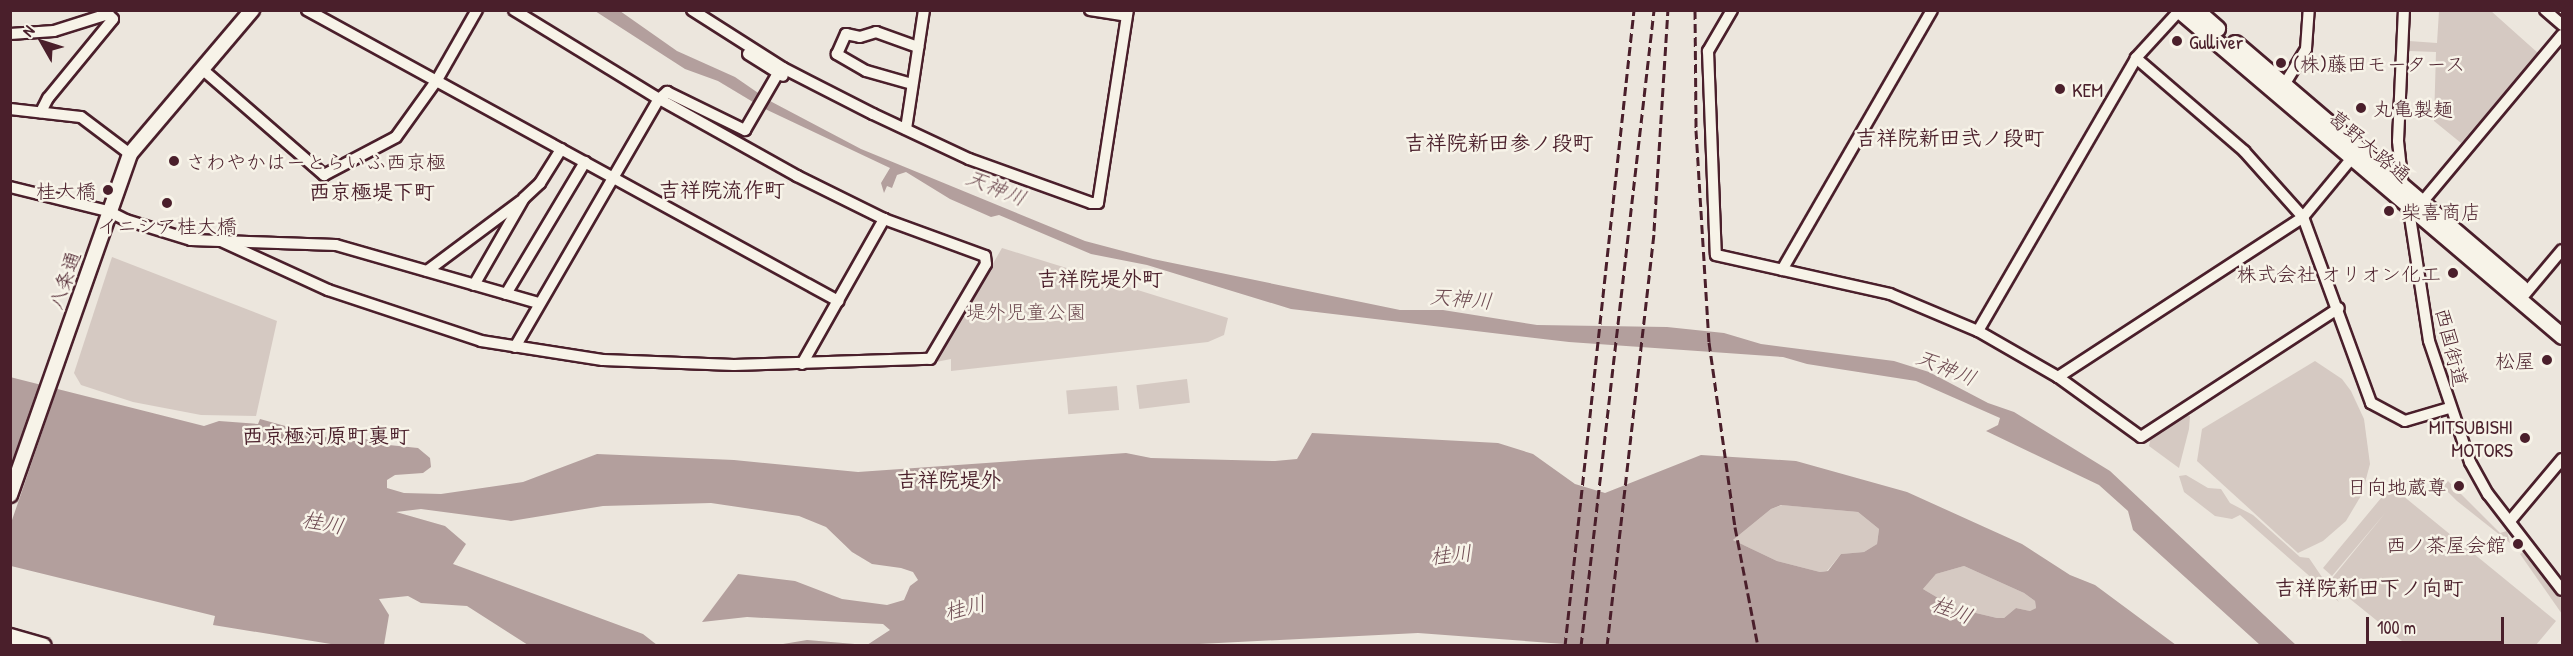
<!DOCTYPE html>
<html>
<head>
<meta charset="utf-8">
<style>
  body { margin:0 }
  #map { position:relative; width:2573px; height:656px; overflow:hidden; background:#ece6dd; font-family:"Patrick Hand","Klee One",sans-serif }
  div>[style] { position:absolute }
  .green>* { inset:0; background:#d5c9c2; transform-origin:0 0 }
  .water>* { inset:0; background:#b39f9d }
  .pier>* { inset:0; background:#ece6dd }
  .roads { filter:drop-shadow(2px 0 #4a1f2b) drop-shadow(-2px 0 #4a1f2b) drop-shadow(0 2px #4a1f2b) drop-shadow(0 -2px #4a1f2b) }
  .minor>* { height:10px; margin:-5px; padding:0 5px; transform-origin:5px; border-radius:5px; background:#f7f3e8 }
  .major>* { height:14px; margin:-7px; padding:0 7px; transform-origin:7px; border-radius:7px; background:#f7f3e8 }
  .highway>* { height:15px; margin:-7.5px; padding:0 7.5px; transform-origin:7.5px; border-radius:7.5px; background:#f7f3e8 }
  .rail>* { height:3px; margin-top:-1.5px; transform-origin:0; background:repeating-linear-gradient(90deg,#4a1f2b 0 9px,transparent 0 13.5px) }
  .dots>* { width:16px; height:16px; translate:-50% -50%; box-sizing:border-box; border:3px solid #f7f3e8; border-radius:50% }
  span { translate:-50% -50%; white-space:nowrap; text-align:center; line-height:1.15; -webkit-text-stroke:5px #f7f3e8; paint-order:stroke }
  .poi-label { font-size:20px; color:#4a1f2b }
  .left { translate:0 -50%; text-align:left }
  .right { translate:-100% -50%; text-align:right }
  .street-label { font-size:20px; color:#4a1f2b }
  .park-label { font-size:20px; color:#6d4a51 }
  .neighbourhood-label { font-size:21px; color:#4a1f2b; font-weight:700 }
  .water-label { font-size:21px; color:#6f4c53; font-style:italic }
  .frame { position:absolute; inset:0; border:12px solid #4a1f2b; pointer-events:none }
  .north { position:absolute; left:12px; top:12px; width:60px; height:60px; -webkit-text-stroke:4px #f7f3e8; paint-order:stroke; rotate:309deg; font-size:16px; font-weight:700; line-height:24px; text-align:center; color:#4a1f2b }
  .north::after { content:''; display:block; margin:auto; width:21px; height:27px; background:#4a1f2b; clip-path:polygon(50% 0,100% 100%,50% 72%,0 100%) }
  .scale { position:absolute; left:2366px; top:617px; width:138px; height:27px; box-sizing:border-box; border:3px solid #4a1f2b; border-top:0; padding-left:8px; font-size:18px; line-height:21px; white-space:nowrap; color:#4a1f2b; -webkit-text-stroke:4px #f7f3e8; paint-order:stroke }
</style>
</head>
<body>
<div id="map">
  <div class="green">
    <i style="clip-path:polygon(2491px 11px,2538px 53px,2461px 143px,2434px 121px,2436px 52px,2409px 51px,2409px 41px,2437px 43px,2439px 11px)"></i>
    <i style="clip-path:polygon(1002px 248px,1228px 318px,1224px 335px,1208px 342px,951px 371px,951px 359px,936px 362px)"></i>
    <i style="clip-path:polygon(112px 257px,277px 321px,256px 416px,201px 415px,133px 402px,81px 385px,74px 373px)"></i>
    <i style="clip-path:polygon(2315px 361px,2342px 379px,2351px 391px,2364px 419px,2370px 464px,2362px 494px,2346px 521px,2323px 541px,2298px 553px,2197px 461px,2202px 429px)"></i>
    <i style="left:1187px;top:379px;width:24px;height:51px;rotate:83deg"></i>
    <i style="left:1117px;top:386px;width:24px;height:51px;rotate:85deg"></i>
    <i style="clip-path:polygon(2186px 415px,2190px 416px,2189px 429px,2179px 468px,2149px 446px,2151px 437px)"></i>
    <i style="clip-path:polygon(2186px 475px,2208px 488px,2221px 489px,2230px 503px,2253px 515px,2300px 557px,2309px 558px,2339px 602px,2240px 515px,2232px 519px,2215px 516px,2184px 492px,2179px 476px)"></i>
    <i style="clip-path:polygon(2448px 481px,2500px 533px,2507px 531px,2510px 543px,2457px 501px,2443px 487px)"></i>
    <i style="clip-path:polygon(2391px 486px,2556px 621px,2536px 645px,2407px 645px,2329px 582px,2386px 512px,2332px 576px,2323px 568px)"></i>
    <i style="clip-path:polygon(1782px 505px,1858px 512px,1879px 529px,1877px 544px,1864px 552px,1841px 554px,1827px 571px,1820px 572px,1777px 561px,1733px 540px,1771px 509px)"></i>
    <i style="clip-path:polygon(2527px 549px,2562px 598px,2562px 614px,2520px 554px)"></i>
    <i style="clip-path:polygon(1964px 566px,2024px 593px,2035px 601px,2036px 608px,2030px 611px,2016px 608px,2004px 618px,1997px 618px,1955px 608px,1923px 589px,1936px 574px)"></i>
  </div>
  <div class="water">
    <i style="clip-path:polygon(595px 11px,620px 11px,677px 51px,735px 77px,770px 101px,861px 149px,1085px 241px,1153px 259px,1400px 310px,1443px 310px,1537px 325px,1667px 327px,1724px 333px,1761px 344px,1894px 361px,1929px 372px,1988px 403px,2014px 412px,2110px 471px,2296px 645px,2260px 645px,2133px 530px,2128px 511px,2099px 485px,1986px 431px,1998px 425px,2000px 418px,1916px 381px,1807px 364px,1783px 357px,1569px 342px,1291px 309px,1147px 265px,1091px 254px,999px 215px,991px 217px,950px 199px,906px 172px,897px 175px,892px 188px,887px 186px,884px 193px,881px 183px,890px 168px,763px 108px,718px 81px,685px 69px)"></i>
    <i style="clip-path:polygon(evenodd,10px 377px,204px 426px,219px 421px,258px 424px,260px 419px,343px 442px,363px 438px,379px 444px,418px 448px,430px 458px,431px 467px,423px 473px,395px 475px,387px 480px,387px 488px,404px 493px,441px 494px,523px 482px,597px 454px,734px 460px,858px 472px,1126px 453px,1151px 458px,1275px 461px,1297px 459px,1312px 433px,1498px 443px,1533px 454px,1575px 484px,1605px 493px,1701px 455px,1796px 461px,1907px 492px,2022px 544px,2070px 575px,2095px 585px,2176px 645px,1591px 646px,1418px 633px,1160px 646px,777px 645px,807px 640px,867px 645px,890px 630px,883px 624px,747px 617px,702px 622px,738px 574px,795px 581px,842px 599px,887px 605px,904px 600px,910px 586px,918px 580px,913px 572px,901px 568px,872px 564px,852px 552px,826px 527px,799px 516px,711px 503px,603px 506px,511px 521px,421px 509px,396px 512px,445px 526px,466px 544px,453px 564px,643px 634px,657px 645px,528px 645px,467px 606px,421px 603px,408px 596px,379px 599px,389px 615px,384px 645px,337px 645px,213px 625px,215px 616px,11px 566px,10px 377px,1781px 505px,1858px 512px,1879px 529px,1877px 544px,1864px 552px,1841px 554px,1828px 571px,1820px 572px,1777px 561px,1733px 540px,1771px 509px,1781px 505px,10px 377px,1964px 566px,2024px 593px,2035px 601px,2036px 608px,2030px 611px,2016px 608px,2004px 618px,1997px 618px,1955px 608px,1923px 589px,1936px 574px,1964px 566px)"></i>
  </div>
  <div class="pier">
    <i style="clip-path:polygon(41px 382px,58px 386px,11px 523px,11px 469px)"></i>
  </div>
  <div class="roads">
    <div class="minor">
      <i style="left:307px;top:10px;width:606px;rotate:28.72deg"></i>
      <i style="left:692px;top:10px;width:108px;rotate:32.5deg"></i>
      <i style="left:783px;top:68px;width:101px;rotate:27.1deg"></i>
      <i style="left:873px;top:114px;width:106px;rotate:25.1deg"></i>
      <i style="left:969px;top:159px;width:130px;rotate:19.8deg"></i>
      <i style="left:1091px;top:203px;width:7px"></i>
      <i style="left:1098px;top:203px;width:195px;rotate:-81.2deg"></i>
      <i style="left:1090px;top:10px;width:37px;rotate:9deg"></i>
      <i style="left:1732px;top:10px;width:48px;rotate:120.3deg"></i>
      <i style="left:1708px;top:51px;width:204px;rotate:87.8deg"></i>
      <i style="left:1716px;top:255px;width:178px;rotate:12.6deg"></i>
      <i style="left:1890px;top:294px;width:95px;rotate:22.8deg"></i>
      <i style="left:1978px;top:331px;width:92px;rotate:29.9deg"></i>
      <i style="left:2058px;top:377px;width:293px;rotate:-33.1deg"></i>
      <i style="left:2303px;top:217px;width:77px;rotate:-50.3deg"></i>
      <i style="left:2545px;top:10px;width:23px;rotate:41deg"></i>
      <i style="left:10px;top:34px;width:44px;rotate:-3.9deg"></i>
      <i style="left:54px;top:31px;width:57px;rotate:-17.5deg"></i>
      <i style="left:108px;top:14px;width:7px;rotate:45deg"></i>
      <i style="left:113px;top:19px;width:102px;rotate:129.4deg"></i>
      <i style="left:48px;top:98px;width:16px;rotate:117deg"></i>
      <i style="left:2562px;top:35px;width:237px;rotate:129.9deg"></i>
      <i style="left:2410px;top:217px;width:125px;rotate:81.3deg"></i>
      <i style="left:2429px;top:341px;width:128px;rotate:71.3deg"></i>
      <i style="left:2470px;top:462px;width:37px;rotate:61deg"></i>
      <i style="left:2488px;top:494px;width:121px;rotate:52.4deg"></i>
      <i style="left:748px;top:54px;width:41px;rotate:32.2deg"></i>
      <i style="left:2136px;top:58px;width:143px;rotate:40.7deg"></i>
      <i style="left:2244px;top:151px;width:89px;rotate:48.2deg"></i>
      <i style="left:2303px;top:217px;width:198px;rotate:69.9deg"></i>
      <i style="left:2371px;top:403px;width:38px;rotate:28deg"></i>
      <i style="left:2405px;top:421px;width:46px;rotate:-16.5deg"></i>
      <i style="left:202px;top:69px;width:162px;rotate:41deg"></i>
      <i style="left:324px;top:175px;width:81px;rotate:-27.8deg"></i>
      <i style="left:396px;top:137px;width:70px;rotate:-54.3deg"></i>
      <i style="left:437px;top:80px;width:81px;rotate:-60.3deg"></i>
      <i style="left:912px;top:84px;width:48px;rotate:-164.2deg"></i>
      <i style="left:866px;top:71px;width:34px;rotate:-150deg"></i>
      <i style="left:837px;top:54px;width:22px;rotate:-66deg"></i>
      <i style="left:846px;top:34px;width:14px;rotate:12deg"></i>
      <i style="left:860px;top:37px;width:17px;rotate:-17deg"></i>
      <i style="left:876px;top:32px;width:45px;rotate:19.7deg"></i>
      <i style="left:2281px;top:90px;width:48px;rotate:-58.6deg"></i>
      <i style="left:2306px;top:49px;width:39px;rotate:-86deg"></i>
      <i style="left:10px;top:109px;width:71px;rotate:6.4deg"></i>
      <i style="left:81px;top:117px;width:61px;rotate:37.1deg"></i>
      <i style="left:906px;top:129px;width:120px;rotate:-81.4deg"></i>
      <i style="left:10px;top:187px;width:101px;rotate:13.8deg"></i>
      <i style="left:108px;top:211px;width:20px;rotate:27deg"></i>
      <i style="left:126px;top:220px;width:68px;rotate:17.1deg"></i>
      <i style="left:191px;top:240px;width:145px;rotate:2deg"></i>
      <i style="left:336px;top:245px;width:210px;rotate:16deg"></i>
      <i style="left:2403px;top:188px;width:47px;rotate:-96.1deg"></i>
      <i style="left:2398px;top:141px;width:131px;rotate:-87.4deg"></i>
      <i style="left:221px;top:241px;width:118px;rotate:24.6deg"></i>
      <i style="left:328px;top:290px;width:161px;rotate:18.4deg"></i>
      <i style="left:481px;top:341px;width:123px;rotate:8.9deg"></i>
      <i style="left:603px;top:360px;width:131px;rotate:2.2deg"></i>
      <i style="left:734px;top:365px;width:196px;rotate:-1.8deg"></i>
      <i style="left:930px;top:359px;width:110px;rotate:-59.5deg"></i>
      <i style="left:986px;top:264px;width:8px;rotate:-97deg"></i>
      <i style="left:985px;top:256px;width:108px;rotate:-159.9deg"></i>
      <i style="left:884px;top:219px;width:97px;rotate:-153.7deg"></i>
      <i style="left:797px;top:176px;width:158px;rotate:-150.8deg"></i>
      <i style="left:659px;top:99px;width:170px;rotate:-148.5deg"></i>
      <i style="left:1782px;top:270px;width:300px;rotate:-60deg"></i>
      <i style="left:427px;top:271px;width:117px;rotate:-36.7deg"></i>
      <i style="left:474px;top:285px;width:100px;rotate:-60.1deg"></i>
      <i style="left:524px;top:198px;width:22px;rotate:-43deg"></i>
      <i style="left:540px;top:183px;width:40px;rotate:-58deg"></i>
      <i style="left:506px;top:294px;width:154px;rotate:-59.1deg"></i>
      <i style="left:2520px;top:300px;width:65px;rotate:-50deg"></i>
      <i style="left:1978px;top:331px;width:315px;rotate:-59.9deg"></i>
      <i style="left:2136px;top:58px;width:64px;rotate:-47.5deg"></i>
      <i style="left:515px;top:347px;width:287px;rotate:-59.9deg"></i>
      <i style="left:659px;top:99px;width:11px;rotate:-41deg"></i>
      <i style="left:667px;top:92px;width:87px;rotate:26deg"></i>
      <i style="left:745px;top:130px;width:66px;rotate:-59.9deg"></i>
      <i style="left:802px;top:364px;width:167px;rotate:-60.5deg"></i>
      <i style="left:2058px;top:377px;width:102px;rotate:35.9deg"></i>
      <i style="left:2141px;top:437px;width:236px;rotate:-33.1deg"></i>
      <i style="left:2510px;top:521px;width:81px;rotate:-50deg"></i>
    </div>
    <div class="major">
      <i style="left:10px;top:495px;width:361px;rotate:-70.6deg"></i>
      <i style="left:130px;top:154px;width:189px;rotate:-49.7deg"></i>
      <i style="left:10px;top:636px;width:35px;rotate:16deg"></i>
    </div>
    <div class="highway">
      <i style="left:2179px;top:10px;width:503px;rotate:40.4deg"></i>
      <i style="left:2196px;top:10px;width:28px;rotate:41deg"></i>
      <i style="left:2235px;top:43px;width:376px;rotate:40.5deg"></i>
    </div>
  </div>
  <div class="rail">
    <i style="left:1695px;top:10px;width:120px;rotate:89.5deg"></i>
    <i style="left:1696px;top:130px;width:212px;rotate:86.5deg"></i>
    <i style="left:1709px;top:342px;width:187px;rotate:82deg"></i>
    <i style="left:1735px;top:527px;width:121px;rotate:79.1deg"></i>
    <i style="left:1565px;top:646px;width:640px;rotate:-83.81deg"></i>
    <i style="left:1581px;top:646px;width:640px;rotate:-83.45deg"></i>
    <i style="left:1607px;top:646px;width:418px;rotate:-83.5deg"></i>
    <i style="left:1654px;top:231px;width:221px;rotate:-86.4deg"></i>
  </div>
  <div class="dots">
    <i style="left:2177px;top:41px;background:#4a1f2b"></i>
    <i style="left:2281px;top:63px;background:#4a1f2b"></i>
    <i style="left:2060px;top:89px;background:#4a1f2b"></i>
    <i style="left:2361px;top:108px;background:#4a1f2b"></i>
    <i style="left:174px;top:161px;background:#4a1f2b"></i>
    <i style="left:108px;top:190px;background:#4a1f2b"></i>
    <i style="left:167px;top:203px;background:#4a1f2b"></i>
    <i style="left:2389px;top:211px;background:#4a1f2b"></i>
    <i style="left:2453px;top:273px;background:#4a1f2b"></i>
    <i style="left:2547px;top:360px;background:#4a1f2b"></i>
    <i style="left:2525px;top:438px;background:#4a1f2b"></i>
    <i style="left:2459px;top:486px;background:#4a1f2b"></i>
    <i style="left:2518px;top:544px;background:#4a1f2b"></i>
  </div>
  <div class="poi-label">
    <span class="left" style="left:2189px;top:41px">Gulliver</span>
    <span class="left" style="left:2293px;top:63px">(株)藤田モータース</span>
    <span class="left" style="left:2072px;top:89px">KEM</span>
    <span class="left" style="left:2373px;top:108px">丸亀製麺</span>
    <span class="left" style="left:186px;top:161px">さわやかはーとらいふ西京極</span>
    <span class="right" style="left:96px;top:190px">桂大橋</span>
    <span class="left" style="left:2401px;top:211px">柴喜商店</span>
    <span style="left:167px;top:225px">イニシア桂大橋</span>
    <span class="right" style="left:2441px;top:273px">株式会社 オリオン化工</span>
    <span class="right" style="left:2535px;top:360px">松屋</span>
    <span class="right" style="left:2513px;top:438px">MITSUBISHI<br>MOTORS</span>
    <span class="right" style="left:2447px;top:486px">日向地蔵尊</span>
    <span class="right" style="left:2506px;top:544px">西ノ茶屋会館</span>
  </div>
  <div class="street-label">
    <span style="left:2370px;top:146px;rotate:40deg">葛野大路通</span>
    <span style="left:64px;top:280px;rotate:-71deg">八条通</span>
    <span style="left:2452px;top:347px;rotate:76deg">西国街道</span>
  </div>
  <div class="park-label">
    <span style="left:1026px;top:311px">堤外児童公園</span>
  </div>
  <div class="neighbourhood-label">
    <span style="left:1950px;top:138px">吉祥院新田弐ノ段町</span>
    <span style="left:1499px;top:143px">吉祥院新田参ノ段町</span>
    <span style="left:722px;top:190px">吉祥院流作町</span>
    <span style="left:372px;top:192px">西京極堤下町</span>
    <span style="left:1100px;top:279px">吉祥院堤外町</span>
    <span style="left:326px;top:436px">西京極河原町裏町</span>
    <span style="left:949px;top:480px">吉祥院堤外</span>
    <span style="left:2369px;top:588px">吉祥院新田下ノ向町</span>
  </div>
  <div class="water-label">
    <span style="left:996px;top:188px;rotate:22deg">天神川</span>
    <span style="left:1461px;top:299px;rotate:5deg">天神川</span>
    <span style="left:1946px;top:368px;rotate:22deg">天神川</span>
    <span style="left:323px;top:523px;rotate:11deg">桂川</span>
    <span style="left:1451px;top:555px;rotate:-6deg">桂川</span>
    <span style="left:965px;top:608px;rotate:-14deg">桂川</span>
    <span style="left:1952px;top:610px;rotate:21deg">桂川</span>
  </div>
  <div class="frame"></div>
  <div class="north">N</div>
  <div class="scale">100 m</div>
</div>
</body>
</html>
